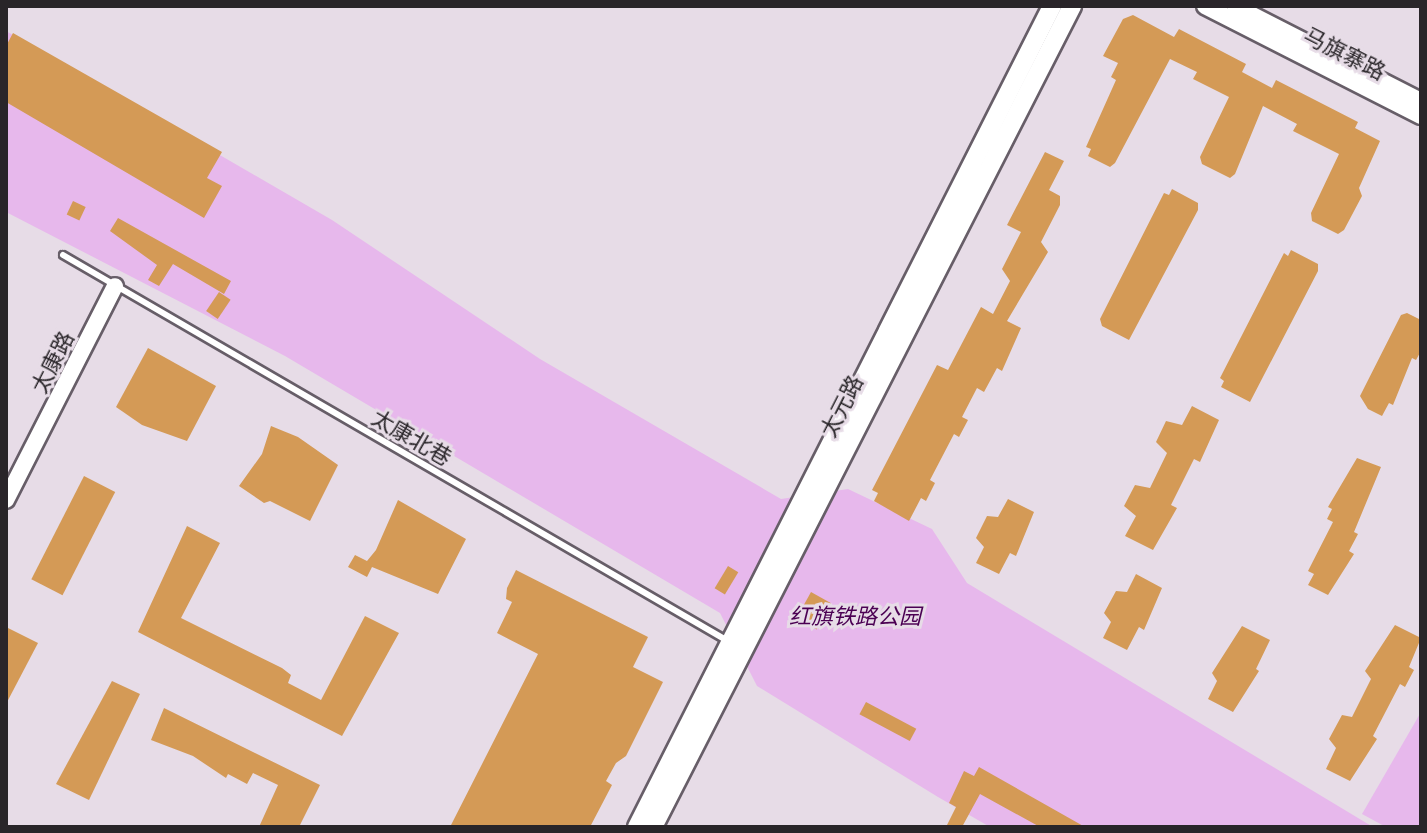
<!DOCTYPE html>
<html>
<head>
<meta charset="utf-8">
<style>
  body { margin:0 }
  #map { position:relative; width:1427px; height:833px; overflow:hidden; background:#e7dce7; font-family:"PT Serif","Noto Sans SC",serif }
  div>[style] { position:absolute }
  .green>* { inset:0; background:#e7b8ec }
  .building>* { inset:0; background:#d49a56; transform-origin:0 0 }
  .roads { filter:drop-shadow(2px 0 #675e68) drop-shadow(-2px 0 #675e68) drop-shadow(0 2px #675e68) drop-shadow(0 -2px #675e68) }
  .service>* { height:6px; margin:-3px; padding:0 3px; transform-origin:3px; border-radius:3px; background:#fff }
  .tertiary>* { height:16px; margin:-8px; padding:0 8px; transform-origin:8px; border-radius:8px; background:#fff }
  .secondary>* { height:18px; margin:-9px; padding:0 9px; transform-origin:9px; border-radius:9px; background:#fff }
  span { translate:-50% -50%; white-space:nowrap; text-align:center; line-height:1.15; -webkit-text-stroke:6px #e7dce7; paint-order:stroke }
  .street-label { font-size:22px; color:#292529 }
  .park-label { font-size:22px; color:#4b0053; font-style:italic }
  .frame { position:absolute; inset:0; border:8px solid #292529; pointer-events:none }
</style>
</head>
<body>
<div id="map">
  <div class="green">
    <i style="clip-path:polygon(6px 31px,332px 220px,540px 359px,781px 499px,848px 489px,932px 529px,967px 583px,1373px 827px,990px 827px,938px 797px,757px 686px,720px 613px,285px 356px,6px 212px)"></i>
    <i style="clip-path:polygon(1421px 712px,1421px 827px,1386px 827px,1362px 814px)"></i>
  </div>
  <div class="building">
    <i style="clip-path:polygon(1133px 15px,1174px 37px,1179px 29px,1246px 64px,1242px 72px,1272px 88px,1276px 80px,1358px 122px,1355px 128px,1380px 141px,1359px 188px,1362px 196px,1344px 230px,1338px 234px,1312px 221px,1311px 213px,1339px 154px,1293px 131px,1297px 124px,1263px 106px,1235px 174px,1230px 178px,1202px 164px,1200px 157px,1229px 97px,1193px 79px,1197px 72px,1170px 59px,1115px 163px,1110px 167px,1088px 156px,1091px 149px,1086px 147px,1116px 80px,1111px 77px,1118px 63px,1103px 56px,1123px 19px)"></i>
    <i style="clip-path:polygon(13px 33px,222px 152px,207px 178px,222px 186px,204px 218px,6px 102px,6px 46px)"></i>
    <i style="clip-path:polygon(1045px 152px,1064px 161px,1049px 190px,1060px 196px,1060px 205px,1041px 242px,1048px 252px,1007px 321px,1021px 328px,1002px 371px,997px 368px,984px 392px,977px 388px,962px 417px,968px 420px,959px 437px,954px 434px,930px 480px,935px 483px,926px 501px,921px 498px,909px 521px,874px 501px,878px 493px,872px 490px,937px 365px,948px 370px,981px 307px,993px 314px,1010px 281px,1002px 269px,1021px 232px,1007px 225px)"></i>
    <i style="clip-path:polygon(1172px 189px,1198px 203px,1198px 210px,1129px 340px,1102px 326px,1100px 319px,1164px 193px,1169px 195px)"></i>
    <i style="left:73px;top:201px;width:14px;height:15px;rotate:25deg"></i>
    <i style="clip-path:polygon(118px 218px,231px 281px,224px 294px,173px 264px,159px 286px,148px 280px,157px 265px,110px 231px)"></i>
    <i style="clip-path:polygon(1291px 250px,1318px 264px,1318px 271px,1250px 402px,1221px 387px,1224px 381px,1220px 378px,1284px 253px,1288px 256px)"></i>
    <i style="left:219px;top:292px;width:14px;height:23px;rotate:34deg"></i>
    <i style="clip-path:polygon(1407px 313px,1421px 320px,1421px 351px,1416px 360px,1412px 358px,1393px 405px,1389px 403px,1382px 416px,1368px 409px,1360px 396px,1401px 315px)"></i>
    <i style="clip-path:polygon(148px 348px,216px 386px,187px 441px,142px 425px,116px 407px)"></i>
    <i style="clip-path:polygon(1192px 406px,1219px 420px,1200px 462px,1194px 459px,1171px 505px,1177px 508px,1153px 550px,1125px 536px,1136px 516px,1124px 506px,1135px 485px,1150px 488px,1167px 453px,1156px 442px,1166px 421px,1182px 425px)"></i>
    <i style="clip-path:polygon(271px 426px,298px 437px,338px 465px,310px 521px,270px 501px,264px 503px,239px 486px,262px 454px)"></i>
    <i style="clip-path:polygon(1357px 458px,1381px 467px,1354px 532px,1358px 534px,1349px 551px,1354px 554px,1328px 595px,1308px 585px,1314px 574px,1308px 571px,1333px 522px,1327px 519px,1332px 509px,1328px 507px)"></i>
    <i style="left:84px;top:476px;width:35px;height:116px;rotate:27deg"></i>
    <i style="clip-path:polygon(1008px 499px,1034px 512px,1016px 556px,1010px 553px,999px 574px,976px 563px,984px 547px,976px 538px,987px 516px,998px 517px)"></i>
    <i style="clip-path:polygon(398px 500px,466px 539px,438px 594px,372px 567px,367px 577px,348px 567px,355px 555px,367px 561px,376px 550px)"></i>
    <i style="clip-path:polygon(187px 526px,220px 543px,181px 618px,282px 668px,291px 675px,288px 683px,321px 700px,365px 616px,399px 633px,342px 736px,138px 632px)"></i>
    <i style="left:728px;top:566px;width:12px;height:26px;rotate:31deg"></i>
    <i style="clip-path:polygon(516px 570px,648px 637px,633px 667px,663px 682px,626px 756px,616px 763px,606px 781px,612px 785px,590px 827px,450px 827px,538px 654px,497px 633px,512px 602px,506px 599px,507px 588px)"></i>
    <i style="clip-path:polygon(1136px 574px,1162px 588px,1144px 630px,1139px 627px,1127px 650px,1103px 638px,1111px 622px,1104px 613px,1116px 591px,1127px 592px)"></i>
    <i style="left:811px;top:592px;width:23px;height:30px;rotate:29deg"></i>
    <i style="clip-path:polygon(1395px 625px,1421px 638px,1409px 667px,1414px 670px,1405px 687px,1400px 684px,1373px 736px,1377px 739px,1350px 781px,1326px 769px,1336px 748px,1329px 739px,1342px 715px,1352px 717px,1371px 679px,1365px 671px)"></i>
    <i style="clip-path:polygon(1242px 626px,1270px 640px,1256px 669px,1259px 671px,1233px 712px,1208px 699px,1217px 681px,1212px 673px)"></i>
    <i style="clip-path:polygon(6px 627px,38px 643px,6px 704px)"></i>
    <i style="clip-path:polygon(112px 681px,140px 694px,89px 800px,56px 784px)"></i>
    <i style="left:866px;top:702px;width:57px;height:14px;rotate:28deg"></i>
    <i style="clip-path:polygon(164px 708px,320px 785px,299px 827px,259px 827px,278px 785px,253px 773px,247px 784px,228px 774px,226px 778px,193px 756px,151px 740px)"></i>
    <i style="clip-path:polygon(979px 767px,1085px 827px,1040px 827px,980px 794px,962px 827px,946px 827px,956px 807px,949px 803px,964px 771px,974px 776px)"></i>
  </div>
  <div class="roads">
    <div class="service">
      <i style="left:63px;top:255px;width:767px;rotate:30.14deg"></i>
    </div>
    <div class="tertiary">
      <i style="left:1205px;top:6px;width:242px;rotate:27deg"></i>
      <i style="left:1235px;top:6px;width:209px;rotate:27.1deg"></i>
      <i style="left:6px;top:500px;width:240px;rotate:-63deg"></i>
    </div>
    <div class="secondary">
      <i style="left:637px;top:827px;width:920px;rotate:-63.18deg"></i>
      <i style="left:653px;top:827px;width:922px;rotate:-62.96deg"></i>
    </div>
  </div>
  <div class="street-label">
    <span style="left:1345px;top:53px;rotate:27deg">马旗寨路</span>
    <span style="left:52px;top:362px;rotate:-63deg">太康路</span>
    <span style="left:841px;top:406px;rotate:-63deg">太元路</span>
    <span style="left:412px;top:437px;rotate:30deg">太康北巷</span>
  </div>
  <div class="park-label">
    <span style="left:855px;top:616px">红旗铁路公园</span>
  </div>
  <div class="frame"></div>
</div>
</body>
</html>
